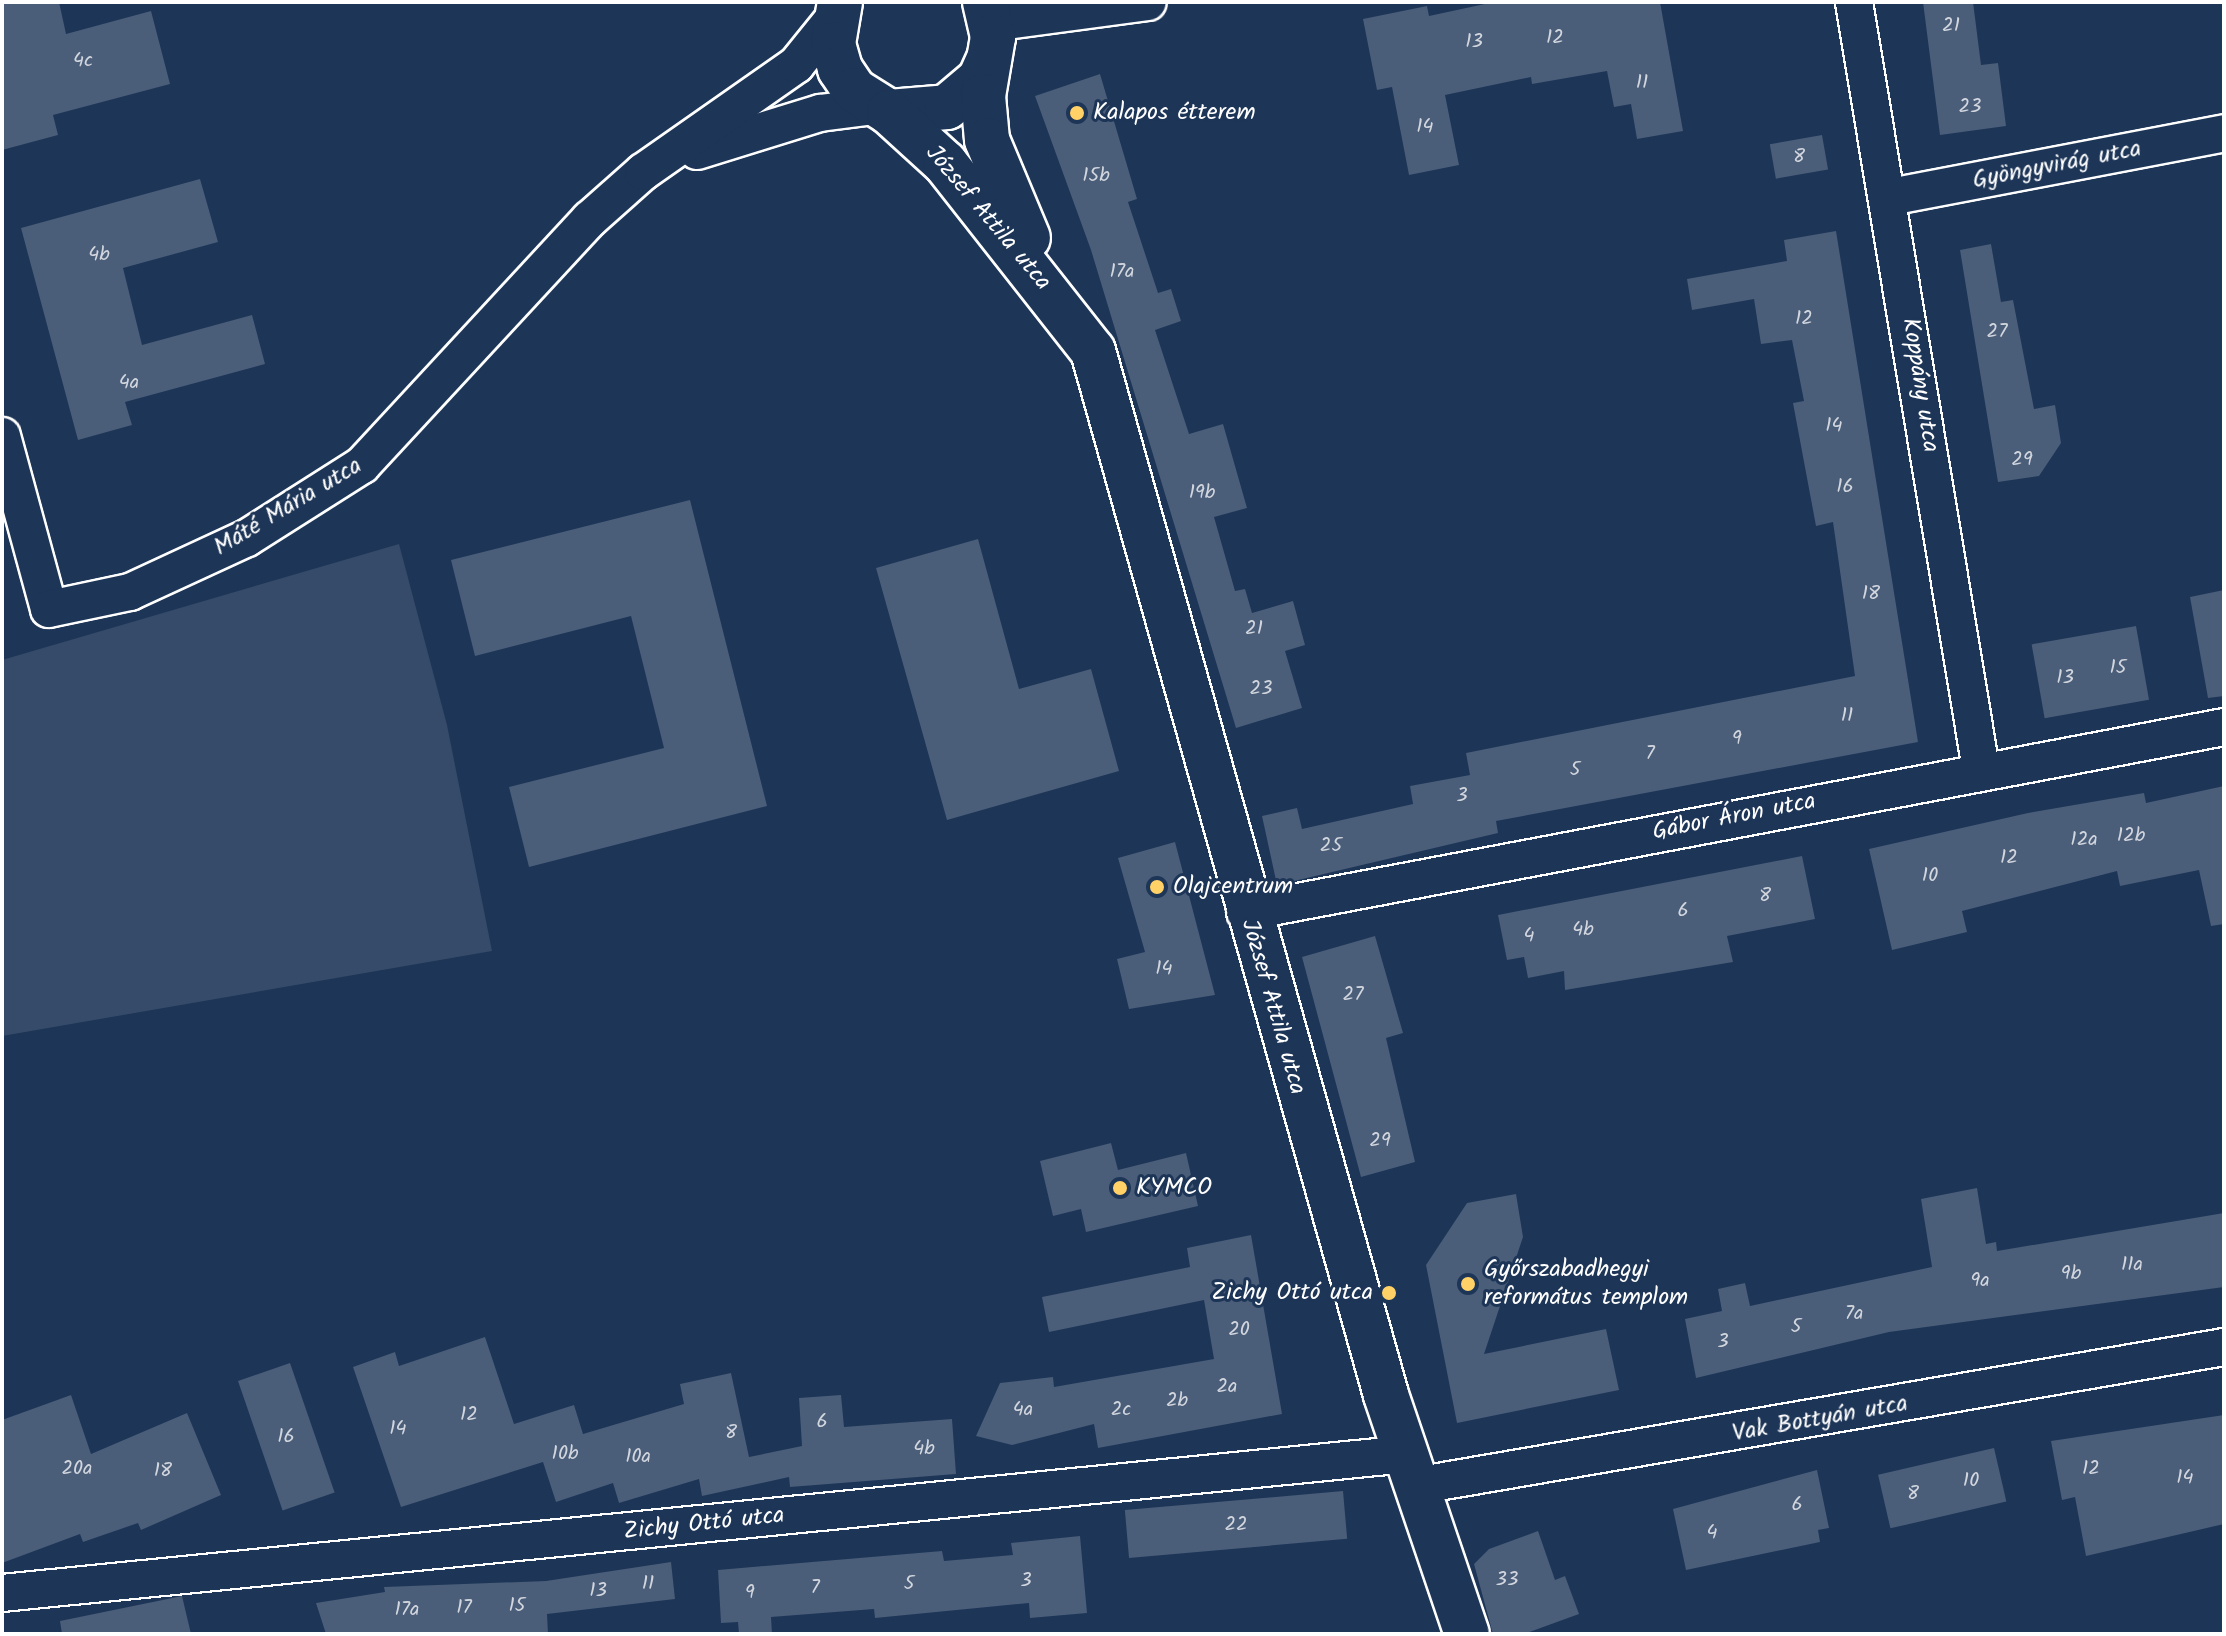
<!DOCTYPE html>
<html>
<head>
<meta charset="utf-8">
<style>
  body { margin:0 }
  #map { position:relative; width:2226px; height:1636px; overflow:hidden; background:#1d3557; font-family:Kalam,sans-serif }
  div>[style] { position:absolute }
  .green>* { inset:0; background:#364b69 }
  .building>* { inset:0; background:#4a5d79; transform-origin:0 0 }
  .roads { filter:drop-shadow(2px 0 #fff) drop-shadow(-2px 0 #fff) drop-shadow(0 2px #fff) drop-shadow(0 -2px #fff) }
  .minor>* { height:36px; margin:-18px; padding:0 18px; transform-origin:18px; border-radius:18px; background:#1d3557 }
  .tertiary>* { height:44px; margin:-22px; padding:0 22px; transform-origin:22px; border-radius:22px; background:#1d3557 }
  .dots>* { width:22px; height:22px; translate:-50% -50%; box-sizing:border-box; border:4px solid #1d3557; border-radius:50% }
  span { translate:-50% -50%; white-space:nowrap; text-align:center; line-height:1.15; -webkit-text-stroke:6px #1d3557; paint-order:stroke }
  .number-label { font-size:20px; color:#d2d6de }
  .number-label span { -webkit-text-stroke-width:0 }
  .poi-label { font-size:24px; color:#fff }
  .left { translate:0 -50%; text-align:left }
  .right { translate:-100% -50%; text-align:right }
  .street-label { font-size:24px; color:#fff }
  .frame { position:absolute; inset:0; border:4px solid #fff; pointer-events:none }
</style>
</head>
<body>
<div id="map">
  <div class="green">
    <i style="clip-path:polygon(399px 544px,447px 725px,492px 951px,2px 1036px,2px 660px)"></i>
  </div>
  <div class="building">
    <i style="clip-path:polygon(2px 2px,59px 2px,66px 34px,151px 11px,170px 84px,53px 115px,58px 135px,2px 150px)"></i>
    <i style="clip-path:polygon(1494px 2px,1660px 2px,1683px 131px,1637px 139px,1631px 104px,1614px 107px,1607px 71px,1532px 84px,1531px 77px,1445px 95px,1459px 165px,1409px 175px,1392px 87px,1377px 90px,1363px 19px,1427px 6px,1429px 16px)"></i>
    <i style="clip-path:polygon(1923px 2px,1973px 2px,1981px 65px,1998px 63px,2006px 126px,1940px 135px)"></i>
    <i style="clip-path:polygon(1100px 74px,1137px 199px,1128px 202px,1158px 293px,1171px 289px,1181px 321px,1155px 330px,1189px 434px,1223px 424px,1247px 508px,1214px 517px,1235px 591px,1245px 589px,1252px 613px,1293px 601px,1305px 645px,1285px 651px,1302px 708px,1236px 728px,1091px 250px,1035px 96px)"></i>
    <i style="left:1822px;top:135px;width:35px;height:53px;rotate:80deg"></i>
    <i style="clip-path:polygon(200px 179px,218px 242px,123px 268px,142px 345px,252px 315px,265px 364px,125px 402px,132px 425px,78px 440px,21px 228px)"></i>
    <i style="clip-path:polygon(1836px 231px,1918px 742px,1496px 821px,1498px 833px,1277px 885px,1262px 816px,1297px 808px,1302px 829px,1413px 804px,1410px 786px,1470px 775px,1466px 753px,1855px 676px,1833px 522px,1816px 526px,1793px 403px,1804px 401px,1792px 340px,1761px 344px,1754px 299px,1692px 310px,1687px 279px,1787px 261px,1784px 240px)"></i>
    <i style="clip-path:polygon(1991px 244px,2001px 302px,2013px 300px,2034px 409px,2055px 405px,2061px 443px,2039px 476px,1998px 482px,1960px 250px)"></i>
    <i style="clip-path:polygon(690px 500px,767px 806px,529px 867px,509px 787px,664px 748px,631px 616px,475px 656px,451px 560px)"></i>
    <i style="clip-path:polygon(978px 539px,1019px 689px,1091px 669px,1119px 771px,947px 820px,876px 568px)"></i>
    <i style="clip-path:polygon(2224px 590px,2224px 696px,2208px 698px,2190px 597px)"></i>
    <i style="left:2136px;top:626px;width:75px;height:106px;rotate:80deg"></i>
    <i style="clip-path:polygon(2224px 786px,2224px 924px,2211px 926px,2199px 870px,2120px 886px,2117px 871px,1962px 911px,1967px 932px,1892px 950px,1869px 849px,2028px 813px,2144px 793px,2146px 803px)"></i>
    <i style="clip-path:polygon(1175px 842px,1215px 995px,1129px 1009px,1117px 959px,1145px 952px,1118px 858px)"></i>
    <i style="clip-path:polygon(1802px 856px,1815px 919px,1727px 936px,1733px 962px,1565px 990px,1564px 971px,1528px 978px,1524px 957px,1507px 960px,1498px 915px)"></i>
    <i style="clip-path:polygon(1375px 936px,1403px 1033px,1386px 1038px,1415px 1162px,1361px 1177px,1302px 957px)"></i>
    <i style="clip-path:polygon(1111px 1143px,1118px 1170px,1186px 1153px,1198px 1206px,1086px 1232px,1081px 1209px,1053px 1216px,1040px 1161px)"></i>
    <i style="clip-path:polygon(1977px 1188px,1986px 1244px,1996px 1242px,1997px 1251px,2224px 1213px,2224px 1287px,1889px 1332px,1696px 1378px,1685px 1319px,1722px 1311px,1718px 1289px,1745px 1283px,1750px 1306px,1932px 1267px,1921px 1199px)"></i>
    <i style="clip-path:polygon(1516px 1194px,1523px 1237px,1484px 1354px,1606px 1329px,1619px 1390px,1457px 1423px,1426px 1265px,1467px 1203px)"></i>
    <i style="clip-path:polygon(1251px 1235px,1282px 1414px,1098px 1448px,1094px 1424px,1012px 1445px,976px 1436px,1000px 1383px,1053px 1377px,1054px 1387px,1214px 1359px,1204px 1300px,1049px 1332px,1042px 1297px,1190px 1267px,1187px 1248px)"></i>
    <i style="clip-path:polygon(485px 1337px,514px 1424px,574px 1405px,583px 1434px,684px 1404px,680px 1384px,731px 1373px,749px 1457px,802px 1446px,799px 1398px,841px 1395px,844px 1427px,952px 1419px,956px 1474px,790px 1487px,789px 1477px,702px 1496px,699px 1479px,619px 1503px,613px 1483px,556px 1502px,543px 1462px,401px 1507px,353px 1367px,395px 1352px,399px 1366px)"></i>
    <i style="left:290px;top:1363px;width:137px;height:55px;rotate:71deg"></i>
    <i style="clip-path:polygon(71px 1395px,91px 1454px,187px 1413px,221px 1495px,141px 1530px,138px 1523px,83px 1542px,80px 1534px,2px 1563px,2px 1420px)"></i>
    <i style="clip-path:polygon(2224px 1415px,2224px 1524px,2086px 1556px,2075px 1497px,2062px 1500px,2051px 1441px)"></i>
    <i style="left:1994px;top:1448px;width:55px;height:119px;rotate:77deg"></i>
    <i style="clip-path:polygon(1817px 1470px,1829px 1528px,1818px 1530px,1820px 1542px,1686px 1570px,1673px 1509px)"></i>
    <i style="left:1343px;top:1491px;width:48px;height:219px;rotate:85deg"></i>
    <i style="clip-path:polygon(1538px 1531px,1555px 1580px,1565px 1576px,1579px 1614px,1524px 1634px,1493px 1634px,1474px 1564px,1489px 1549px)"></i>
    <i style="clip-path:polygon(1080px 1536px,1087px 1613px,1030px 1618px,1029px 1603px,875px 1618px,874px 1609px,771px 1617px,772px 1634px,739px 1634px,738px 1622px,721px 1623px,718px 1570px,942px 1551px,944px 1561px,1013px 1555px,1011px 1543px)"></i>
    <i style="clip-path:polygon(671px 1562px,675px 1599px,547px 1614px,548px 1634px,326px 1634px,316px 1603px,385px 1592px,384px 1587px,546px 1581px)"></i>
    <i style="clip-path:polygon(182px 1596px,191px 1634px,62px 1634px,60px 1621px)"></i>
  </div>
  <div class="roads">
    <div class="minor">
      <i style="left:1854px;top:2px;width:777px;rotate:80.6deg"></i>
      <i style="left:991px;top:23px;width:158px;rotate:-7.6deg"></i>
      <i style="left:697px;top:151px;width:129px;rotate:-17.2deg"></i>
      <i style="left:820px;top:113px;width:55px;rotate:-7.3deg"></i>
      <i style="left:1890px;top:197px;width:340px;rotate:-10.8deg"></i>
      <i style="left:2px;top:436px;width:179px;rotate:74.8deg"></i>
      <i style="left:49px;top:609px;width:83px;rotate:-11.9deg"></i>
      <i style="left:130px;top:592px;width:129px;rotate:-24.8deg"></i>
      <i style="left:247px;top:538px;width:136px;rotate:-32.4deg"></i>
      <i style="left:362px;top:465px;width:335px;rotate:-47.2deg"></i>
      <i style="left:590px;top:219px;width:71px;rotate:-41.6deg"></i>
      <i style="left:643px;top:172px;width:187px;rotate:-35deg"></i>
      <i style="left:796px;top:65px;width:60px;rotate:-51deg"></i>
      <i style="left:1245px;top:912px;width:996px;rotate:-10.7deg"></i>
      <i style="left:1415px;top:1486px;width:821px;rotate:-9.75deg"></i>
      <i style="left:2px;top:1593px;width:1411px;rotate:-5.65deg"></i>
    </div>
    <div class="tertiary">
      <i style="left:840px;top:2px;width:43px;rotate:99.5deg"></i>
      <i style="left:833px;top:44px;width:26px;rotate:74deg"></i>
      <i style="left:840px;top:69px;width:25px;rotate:56deg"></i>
      <i style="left:854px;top:90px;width:41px;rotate:32.2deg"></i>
      <i style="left:889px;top:112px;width:58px;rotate:-4.9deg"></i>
      <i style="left:947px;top:107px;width:43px;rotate:-40.3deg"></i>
      <i style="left:980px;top:79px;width:22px;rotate:-66deg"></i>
      <i style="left:985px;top:2px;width:36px;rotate:77deg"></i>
      <i style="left:993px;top:37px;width:60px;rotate:99.6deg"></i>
      <i style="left:983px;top:96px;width:44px;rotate:84.8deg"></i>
      <i style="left:987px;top:140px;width:106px;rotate:67.3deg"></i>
      <i style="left:889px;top:112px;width:76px;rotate:42.3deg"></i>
      <i style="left:945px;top:163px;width:239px;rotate:51.8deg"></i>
      <i style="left:1093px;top:351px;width:1084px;rotate:74.32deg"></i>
      <i style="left:1386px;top:1395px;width:252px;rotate:71.3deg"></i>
    </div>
  </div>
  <div class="dots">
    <i style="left:1077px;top:113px;background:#ffd166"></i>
    <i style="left:1157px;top:887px;background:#ffd166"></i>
    <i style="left:1120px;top:1188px;background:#ffd166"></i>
    <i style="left:1468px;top:1284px;background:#ffd166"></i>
    <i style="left:1389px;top:1293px;background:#ffd166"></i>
  </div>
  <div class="number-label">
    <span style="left:1951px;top:26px">21</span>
    <span style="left:1555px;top:38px">12</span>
    <span style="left:1474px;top:42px">13</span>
    <span style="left:83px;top:61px">4c</span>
    <span style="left:1642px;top:83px">11</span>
    <span style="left:1970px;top:107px">23</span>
    <span style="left:1425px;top:127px">14</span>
    <span style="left:1799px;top:157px">8</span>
    <span style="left:1096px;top:176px">15b</span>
    <span style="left:99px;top:255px">4b</span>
    <span style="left:1122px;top:272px">17a</span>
    <span style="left:1804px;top:319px">12</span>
    <span style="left:1997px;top:332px">27</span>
    <span style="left:129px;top:383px">4a</span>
    <span style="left:1834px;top:426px">14</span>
    <span style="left:2022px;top:460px">29</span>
    <span style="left:1845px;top:487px">16</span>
    <span style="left:1202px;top:493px">19b</span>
    <span style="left:1871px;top:594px">18</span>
    <span style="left:1254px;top:629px">21</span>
    <span style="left:2118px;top:668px">15</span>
    <span style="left:2065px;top:678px">13</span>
    <span style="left:1261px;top:689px">23</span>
    <span style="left:1847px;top:716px">11</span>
    <span style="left:1737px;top:739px">9</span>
    <span style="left:1650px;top:754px">7</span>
    <span style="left:1575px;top:770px">5</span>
    <span style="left:1462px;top:796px">3</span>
    <span style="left:2131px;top:836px">12b</span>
    <span style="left:2084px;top:840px">12a</span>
    <span style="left:1331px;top:846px">25</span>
    <span style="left:2009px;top:858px">12</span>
    <span style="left:1930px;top:876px">10</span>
    <span style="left:1765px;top:896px">8</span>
    <span style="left:1683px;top:911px">6</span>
    <span style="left:1583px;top:930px">4b</span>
    <span style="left:1529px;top:936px">4</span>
    <span style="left:1164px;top:969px">14</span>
    <span style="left:1353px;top:995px">27</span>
    <span style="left:1380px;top:1141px">29</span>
    <span style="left:2132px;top:1265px">11a</span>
    <span style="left:2071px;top:1274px">9b</span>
    <span style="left:1980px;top:1281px">9a</span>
    <span style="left:1854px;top:1314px">7a</span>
    <span style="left:1796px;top:1327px">5</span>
    <span style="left:1239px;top:1330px">20</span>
    <span style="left:1723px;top:1342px">3</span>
    <span style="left:1227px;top:1387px">2a</span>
    <span style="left:1177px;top:1401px">2b</span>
    <span style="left:1023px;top:1410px">4a</span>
    <span style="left:1121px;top:1410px">2c</span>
    <span style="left:469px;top:1415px">12</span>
    <span style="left:822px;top:1422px">6</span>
    <span style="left:398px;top:1429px">14</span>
    <span style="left:731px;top:1433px">8</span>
    <span style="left:286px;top:1437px">16</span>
    <span style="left:924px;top:1449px">4b</span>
    <span style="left:565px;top:1454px">10b</span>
    <span style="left:638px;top:1457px">10a</span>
    <span style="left:77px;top:1469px">20a</span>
    <span style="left:2091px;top:1469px">12</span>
    <span style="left:163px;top:1471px">18</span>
    <span style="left:2185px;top:1478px">14</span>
    <span style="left:1971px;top:1481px">10</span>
    <span style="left:1913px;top:1494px">8</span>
    <span style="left:1797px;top:1505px">6</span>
    <span style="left:1236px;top:1525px">22</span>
    <span style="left:1712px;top:1533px">4</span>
    <span style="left:1507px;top:1580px">33</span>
    <span style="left:1026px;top:1581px">3</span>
    <span style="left:648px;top:1584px">11</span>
    <span style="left:909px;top:1584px">5</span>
    <span style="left:815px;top:1588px">7</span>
    <span style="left:598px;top:1591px">13</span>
    <span style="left:750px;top:1593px">9</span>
    <span style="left:517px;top:1606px">15</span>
    <span style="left:464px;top:1608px">17</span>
    <span style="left:407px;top:1610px">17a</span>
  </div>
  <div class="poi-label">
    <span class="left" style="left:1093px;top:113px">Kalapos étterem</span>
    <span class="left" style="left:1173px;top:887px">Olajcentrum</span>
    <span class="left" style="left:1136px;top:1188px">KYMCO</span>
    <span class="left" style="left:1484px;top:1284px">Győrszabadhegyi<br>református templom</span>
    <span class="right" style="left:1373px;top:1293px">Zichy Ottó utca</span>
  </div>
  <div class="street-label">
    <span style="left:2057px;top:165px;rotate:-11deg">Gyöngyvirág utca</span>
    <span style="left:988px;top:218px;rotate:50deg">József Attila utca</span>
    <span style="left:1920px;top:385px;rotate:81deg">Koppány utca</span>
    <span style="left:288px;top:507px;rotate:-31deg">Máté Mária utca</span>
    <span style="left:1734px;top:817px;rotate:-11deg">Gábor Áron utca</span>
    <span style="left:1273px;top:1007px;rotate:74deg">József Attila utca</span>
    <span style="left:1820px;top:1419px;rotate:-10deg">Vak Bottyán utca</span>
    <span style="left:704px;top:1524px;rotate:-6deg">Zichy Ottó utca</span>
  </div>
  <div class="frame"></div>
</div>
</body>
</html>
